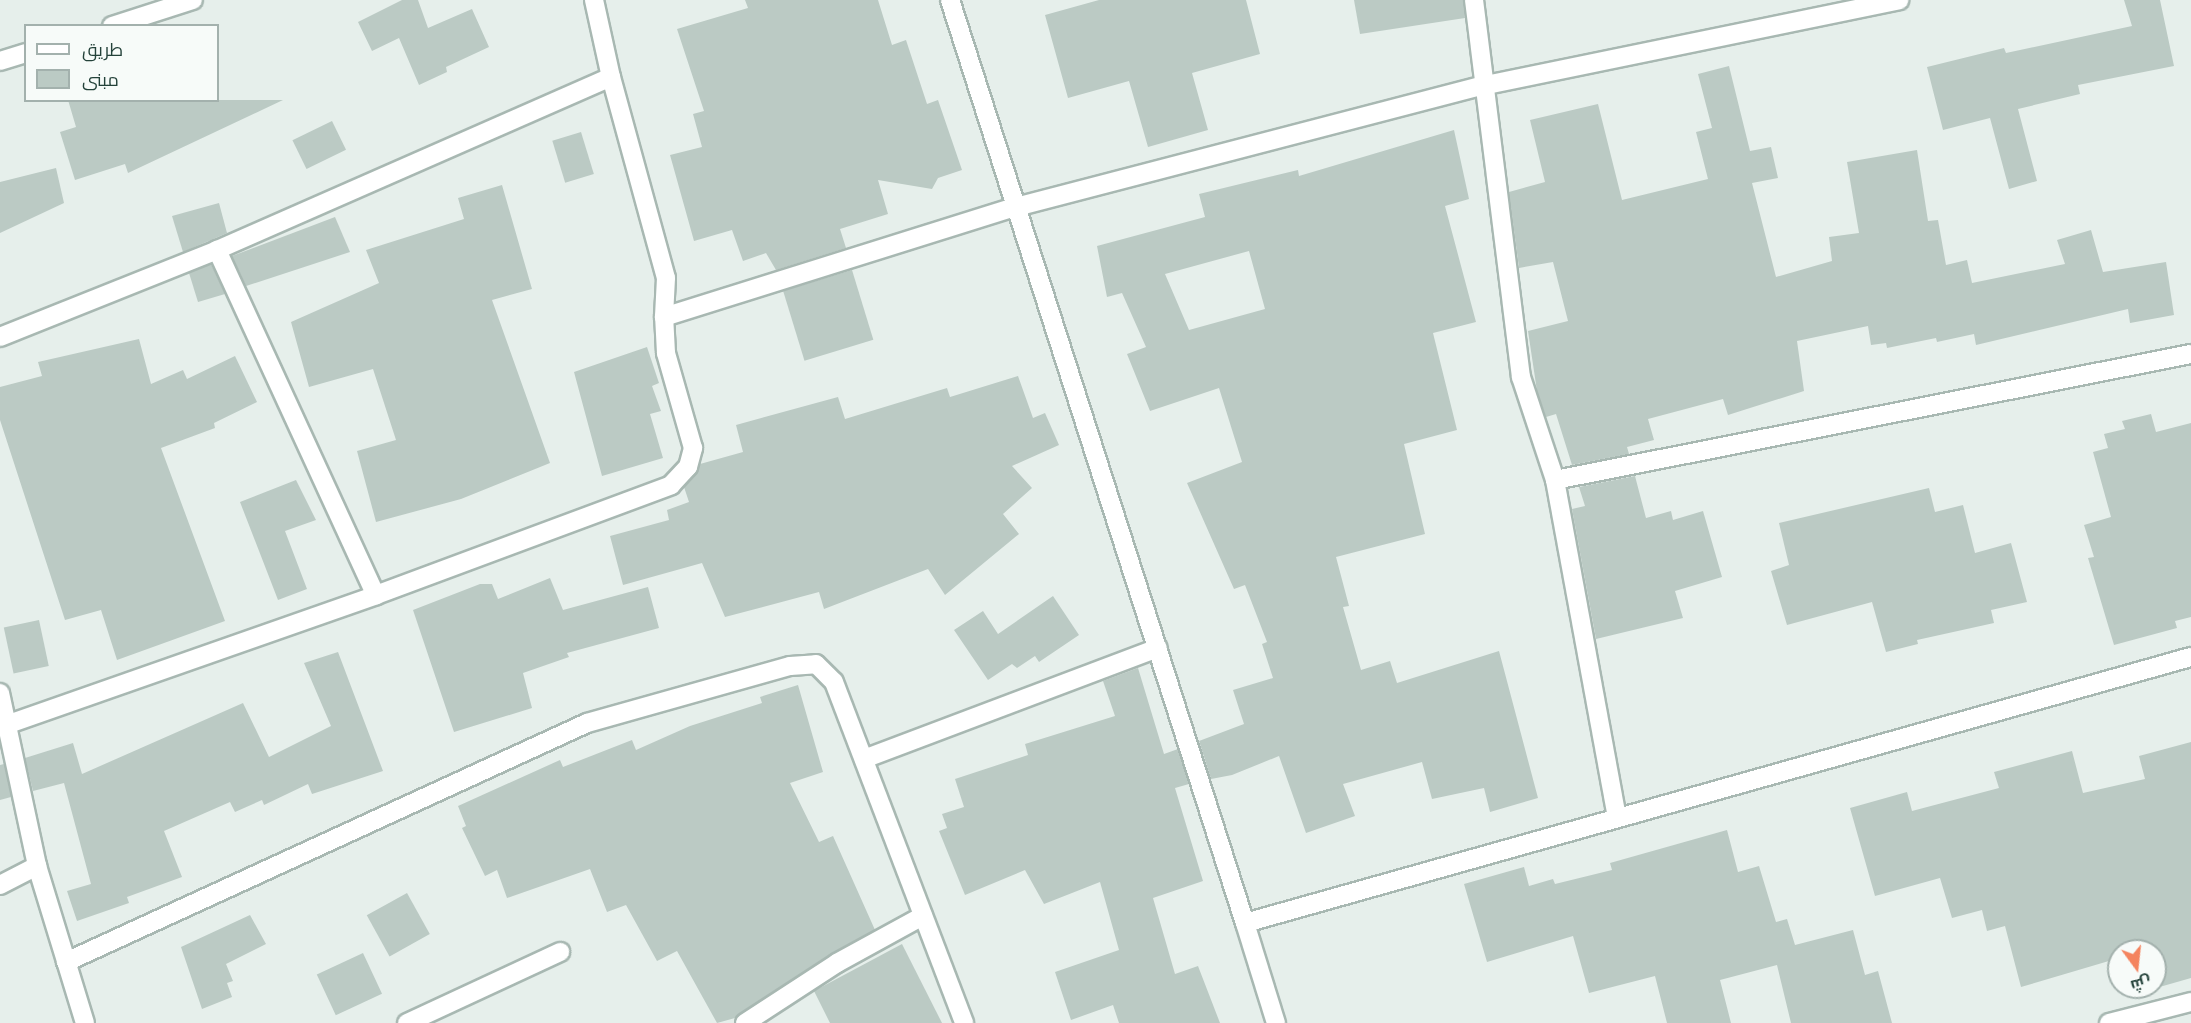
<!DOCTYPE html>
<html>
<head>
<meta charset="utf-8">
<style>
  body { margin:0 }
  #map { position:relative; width:2191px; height:1023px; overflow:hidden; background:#e6efeb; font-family:Commissioner,Cairo,sans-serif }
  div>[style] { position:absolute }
  .building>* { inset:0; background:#bbcac4; transform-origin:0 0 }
  .roads { filter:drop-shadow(2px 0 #a8b8b2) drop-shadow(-2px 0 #a8b8b2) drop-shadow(0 2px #a8b8b2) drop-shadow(0 -2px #a8b8b2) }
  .minor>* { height:18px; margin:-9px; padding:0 9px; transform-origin:9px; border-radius:9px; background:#fff }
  span { translate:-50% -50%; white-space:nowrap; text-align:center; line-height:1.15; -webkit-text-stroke:4.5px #f7fbf9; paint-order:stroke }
  .legend { position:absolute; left:24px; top:24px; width:195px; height:78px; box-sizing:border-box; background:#f7fbf9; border:2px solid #a3b1ad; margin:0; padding:8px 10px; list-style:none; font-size:18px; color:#24423a }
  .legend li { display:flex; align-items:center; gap:12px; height:30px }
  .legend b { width:30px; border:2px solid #a3b1ad }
  .north { position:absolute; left:2107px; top:939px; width:60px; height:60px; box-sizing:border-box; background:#f7fbf9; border:2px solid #a3b1ad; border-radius:50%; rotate:165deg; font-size:16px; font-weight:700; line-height:24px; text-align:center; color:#24423a }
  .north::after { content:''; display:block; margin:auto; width:21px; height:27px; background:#f4845f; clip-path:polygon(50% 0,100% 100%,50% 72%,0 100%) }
</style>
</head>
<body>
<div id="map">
  <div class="building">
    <i style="clip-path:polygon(402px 0,418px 0,428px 28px,472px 9px,489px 47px,446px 67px,447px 72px,419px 85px,399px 38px,372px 51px,358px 22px)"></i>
    <i style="clip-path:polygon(745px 0,878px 0,892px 45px,906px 40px,927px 104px,938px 100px,962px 170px,938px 178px,932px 189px,878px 180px,888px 214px,840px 229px,846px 248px,776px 270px,766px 253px,743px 261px,732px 230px,694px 241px,670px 155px,702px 147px,693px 114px,704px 111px,677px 29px,748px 8px)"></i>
    <i style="clip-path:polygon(1099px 0,1246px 0,1260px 54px,1192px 73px,1208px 130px,1148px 147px,1129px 81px,1068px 98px,1045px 15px)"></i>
    <i style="clip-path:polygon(1354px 0,1463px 0,1465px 18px,1360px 34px)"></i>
    <i style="clip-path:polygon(2124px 0,2160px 0,2174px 66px,2078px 85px,2080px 94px,2018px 109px,2037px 181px,2009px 189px,1990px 118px,1943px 130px,1927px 67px,2004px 48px,2006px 53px,2132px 26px)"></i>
    <i style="clip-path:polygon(1729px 66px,1750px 151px,1771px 147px,1778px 178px,1752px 183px,1776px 277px,1832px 261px,1829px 237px,1859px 233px,1847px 162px,1917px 150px,1928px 221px,1938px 220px,1946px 265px,1967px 260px,1972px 283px,2065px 264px,2057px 240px,2091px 230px,2103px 272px,2166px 262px,2174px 315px,2130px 323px,2128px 309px,1976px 345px,1974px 334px,1937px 342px,1936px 338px,1887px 348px,1886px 343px,1871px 345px,1868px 326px,1797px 341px,1804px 391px,1728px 415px,1723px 399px,1648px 419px,1654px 440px,1627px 447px,1629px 454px,1572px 465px,1556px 414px,1546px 417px,1537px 391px,1528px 331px,1568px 321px,1553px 262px,1519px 268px,1509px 192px,1545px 182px,1530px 120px,1598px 104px,1622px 200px,1708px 179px,1696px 132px,1712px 128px,1698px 74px)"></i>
    <i style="clip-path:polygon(68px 100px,283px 100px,128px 173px,125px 164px,75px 180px,60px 132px,76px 127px)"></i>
    <i style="left:332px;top:121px;width:32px;height:44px;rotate:64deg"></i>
    <i style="clip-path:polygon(evenodd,1454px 130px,1469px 199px,1445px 206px,1476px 322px,1433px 333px,1457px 430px,1404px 444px,1425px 534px,1336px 557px,1349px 606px,1343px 607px,1361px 670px,1390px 661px,1397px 683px,1499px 651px,1538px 798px,1490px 812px,1484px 788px,1432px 799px,1422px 762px,1343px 784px,1355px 816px,1306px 833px,1279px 756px,1232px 775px,1211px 779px,1199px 741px,1244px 724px,1233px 690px,1273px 678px,1262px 644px,1267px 642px,1245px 585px,1234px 589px,1187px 483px,1242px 462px,1219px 388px,1150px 411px,1127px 354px,1146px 347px,1122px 293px,1107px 297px,1097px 246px,1205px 217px,1199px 194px,1298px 170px,1299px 176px,1454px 130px,1249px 251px,1265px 309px,1189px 330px,1165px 274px,1249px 251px)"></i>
    <i style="left:581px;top:132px;width:44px;height:30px;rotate:73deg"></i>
    <i style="clip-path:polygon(56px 168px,64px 203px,0 233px,0 182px)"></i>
    <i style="clip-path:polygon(502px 185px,532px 289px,492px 300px,550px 463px,461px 499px,376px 522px,357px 451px,396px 440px,373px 369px,309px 387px,291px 322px,379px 283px,366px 250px,464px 219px,458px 198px)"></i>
    <i style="clip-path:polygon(219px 203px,227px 233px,183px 252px,172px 216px)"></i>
    <i style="clip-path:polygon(335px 217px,350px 252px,246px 286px,232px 256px)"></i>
    <i style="clip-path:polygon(211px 264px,225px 294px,198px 302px,189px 273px)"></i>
    <i style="left:852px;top:270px;width:73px;height:72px;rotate:73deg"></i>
    <i style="clip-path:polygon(139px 339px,151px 384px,183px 370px,187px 379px,235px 356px,257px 402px,214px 423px,215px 428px,161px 448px,225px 621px,117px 660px,101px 610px,65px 620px,0 420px,0 387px,42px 376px,38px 362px)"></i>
    <i style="clip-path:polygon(647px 347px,659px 383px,652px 386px,661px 411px,650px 414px,663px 458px,602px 476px,574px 372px)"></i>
    <i style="clip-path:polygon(1018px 376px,1033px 418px,1045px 413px,1059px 445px,1012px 466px,1032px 488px,1003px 514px,1019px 534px,945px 595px,928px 569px,824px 609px,819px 592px,725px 617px,702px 563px,623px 585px,610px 536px,669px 520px,667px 510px,689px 502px,684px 487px,700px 464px,743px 452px,736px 425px,838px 397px,845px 419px,947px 388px,950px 397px)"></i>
    <i style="clip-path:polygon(2151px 414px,2156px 432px,2191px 423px,2191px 617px,2175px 621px,2177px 628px,2114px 645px,2088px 558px,2094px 557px,2084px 525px,2111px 517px,2093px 452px,2108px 448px,2104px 434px,2125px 429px,2122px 421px)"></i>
    <i style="clip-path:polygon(1635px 476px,1646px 518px,1671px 511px,1673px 520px,1703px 511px,1722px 577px,1675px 591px,1683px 618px,1596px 639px,1572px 509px,1585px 506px,1579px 487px)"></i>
    <i style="clip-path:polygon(296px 480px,316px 520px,285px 531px,307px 589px,278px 600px,240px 502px)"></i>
    <i style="clip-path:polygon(1929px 488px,1935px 512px,1963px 505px,1975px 553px,2011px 543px,2027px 602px,1991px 610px,1994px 623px,1917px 640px,1918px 644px,1886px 652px,1872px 602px,1787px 625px,1771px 571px,1789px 565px,1779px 523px)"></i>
    <i style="clip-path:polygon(550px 578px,563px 610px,648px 587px,659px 628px,567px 653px,569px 657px,523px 673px,532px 708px,454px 732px,413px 610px,480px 584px,492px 584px,498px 599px)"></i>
    <i style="clip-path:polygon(1053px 596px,1079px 635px,1039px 662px,1035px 656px,1017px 668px,1012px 664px,988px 680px,954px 630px,983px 611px,998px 634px)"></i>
    <i style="left:39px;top:620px;width:47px;height:36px;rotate:78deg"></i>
    <i style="clip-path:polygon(338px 652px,383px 771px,312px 794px,308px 784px,264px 805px,262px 800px,235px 812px,230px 802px,164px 831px,182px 877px,127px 897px,129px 903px,77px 921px,67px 891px,91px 884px,64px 783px,33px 791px,25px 758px,73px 743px,82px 774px,243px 703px,269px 757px,331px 726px,304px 663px)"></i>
    <i style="clip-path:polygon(1138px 668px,1164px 754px,1178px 749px,1189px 784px,1175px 788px,1203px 881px,1153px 898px,1175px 974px,1198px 966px,1220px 1023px,1119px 1023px,1113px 1005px,1071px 1020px,1055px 972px,1119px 950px,1100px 882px,1044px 904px,1025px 870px,965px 895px,939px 831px,947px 828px,942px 814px,964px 807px,955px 779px,1028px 755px,1025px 744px,1115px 716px,1103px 681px)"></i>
    <i style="clip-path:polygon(798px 685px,823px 772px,790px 783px,819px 842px,833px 836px,875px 930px,831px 954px,735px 1018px,717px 1023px,677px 951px,657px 961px,626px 905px,607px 912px,590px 869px,507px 898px,497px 870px,485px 876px,462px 828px,466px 826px,458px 806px,560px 760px,563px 767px,632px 740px,636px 750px,690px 726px,762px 703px,760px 697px)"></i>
    <i style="clip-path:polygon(2191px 742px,2191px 978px,2156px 988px,2155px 951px,2119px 951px,2119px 958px,2021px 987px,2005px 926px,1987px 931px,1982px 910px,1952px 918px,1940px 878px,1875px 896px,1850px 808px,1907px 792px,1912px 811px,1999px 788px,1994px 772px,2072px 751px,2083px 793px,2145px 779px,2139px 756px)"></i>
    <i style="clip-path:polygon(4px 764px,11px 797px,0 800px,0 765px)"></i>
    <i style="clip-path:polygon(1727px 830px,1738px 872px,1759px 866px,1776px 922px,1787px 919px,1795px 945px,1853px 930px,1865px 975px,1878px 971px,1892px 1023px,1791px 1023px,1777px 965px,1720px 980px,1731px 1023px,1667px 1023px,1655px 976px,1589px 993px,1573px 936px,1487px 962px,1464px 884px,1524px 867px,1529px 886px,1553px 879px,1555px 884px,1612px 870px,1610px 863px)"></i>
    <i style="left:407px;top:893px;width:47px;height:46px;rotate:61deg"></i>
    <i style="clip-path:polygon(250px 915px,266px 944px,226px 964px,233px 981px,227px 983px,232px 997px,202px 1009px,181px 947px)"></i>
    <i style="clip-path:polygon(902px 944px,942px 1023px,830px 1023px,814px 991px)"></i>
    <i style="left:363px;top:953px;width:45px;height:51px;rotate:65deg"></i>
  </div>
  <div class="roads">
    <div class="minor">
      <i style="left:594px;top:0;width:79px;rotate:77.6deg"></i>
      <i style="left:611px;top:77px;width:208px;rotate:74.7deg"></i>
      <i style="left:666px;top:278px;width:39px;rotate:93deg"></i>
      <i style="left:664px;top:317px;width:369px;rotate:-17.4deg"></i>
      <i style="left:1016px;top:207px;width:486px;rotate:-14.6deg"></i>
      <i style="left:1486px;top:85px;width:422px;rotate:-11.6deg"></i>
      <i style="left:950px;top:0;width:969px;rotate:72.28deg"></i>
      <i style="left:1245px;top:923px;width:983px;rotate:-15.71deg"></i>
      <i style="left:1474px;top:0;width:380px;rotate:82.9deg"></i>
      <i style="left:1521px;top:377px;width:108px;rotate:71.7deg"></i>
      <i style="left:1555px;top:480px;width:343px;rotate:79.6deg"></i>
      <i style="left:112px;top:26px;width:85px;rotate:-17.8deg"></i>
      <i style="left:0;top:61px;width:27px;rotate:-17deg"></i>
      <i style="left:217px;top:250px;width:380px;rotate:65.3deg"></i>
      <i style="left:0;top:337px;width:234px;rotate:-21.8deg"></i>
      <i style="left:217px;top:250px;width:430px;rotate:-23.7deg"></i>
      <i style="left:1555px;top:480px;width:648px;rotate:-11.21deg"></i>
      <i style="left:0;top:693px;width:177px;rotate:77.9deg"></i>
      <i style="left:37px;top:866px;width:164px;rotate:73deg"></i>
      <i style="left:0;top:727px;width:398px;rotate:-19.3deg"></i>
      <i style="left:376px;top:595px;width:315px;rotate:-20.4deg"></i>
      <i style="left:671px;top:485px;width:25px;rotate:-47deg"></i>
      <i style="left:688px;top:467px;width:20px;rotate:-75deg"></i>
      <i style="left:693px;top:448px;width:99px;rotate:-105.9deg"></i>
      <i style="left:666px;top:353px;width:36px;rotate:-93deg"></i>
      <i style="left:864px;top:759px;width:314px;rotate:-20.7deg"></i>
      <i style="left:0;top:885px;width:42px;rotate:-27.2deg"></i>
      <i style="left:1245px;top:923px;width:105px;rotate:72.8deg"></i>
      <i style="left:66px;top:962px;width:573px;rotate:-24.64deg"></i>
      <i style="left:587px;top:723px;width:211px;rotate:-15.7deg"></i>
      <i style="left:790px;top:666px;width:26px;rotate:-4deg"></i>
      <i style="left:816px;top:664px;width:25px;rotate:45deg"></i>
      <i style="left:834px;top:682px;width:365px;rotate:69.1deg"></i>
      <i style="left:407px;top:1023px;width:169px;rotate:-24.9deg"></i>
      <i style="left:745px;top:1023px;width:110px;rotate:-33.1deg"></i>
      <i style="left:837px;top:963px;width:98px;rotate:-28.7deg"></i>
      <i style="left:2109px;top:1023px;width:85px;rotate:-14.4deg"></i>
    </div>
  </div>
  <ul class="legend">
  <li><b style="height:8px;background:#fff"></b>طريق</li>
  <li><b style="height:16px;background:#bbcac4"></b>مبنى</li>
  </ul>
  <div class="north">ش</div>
</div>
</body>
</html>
